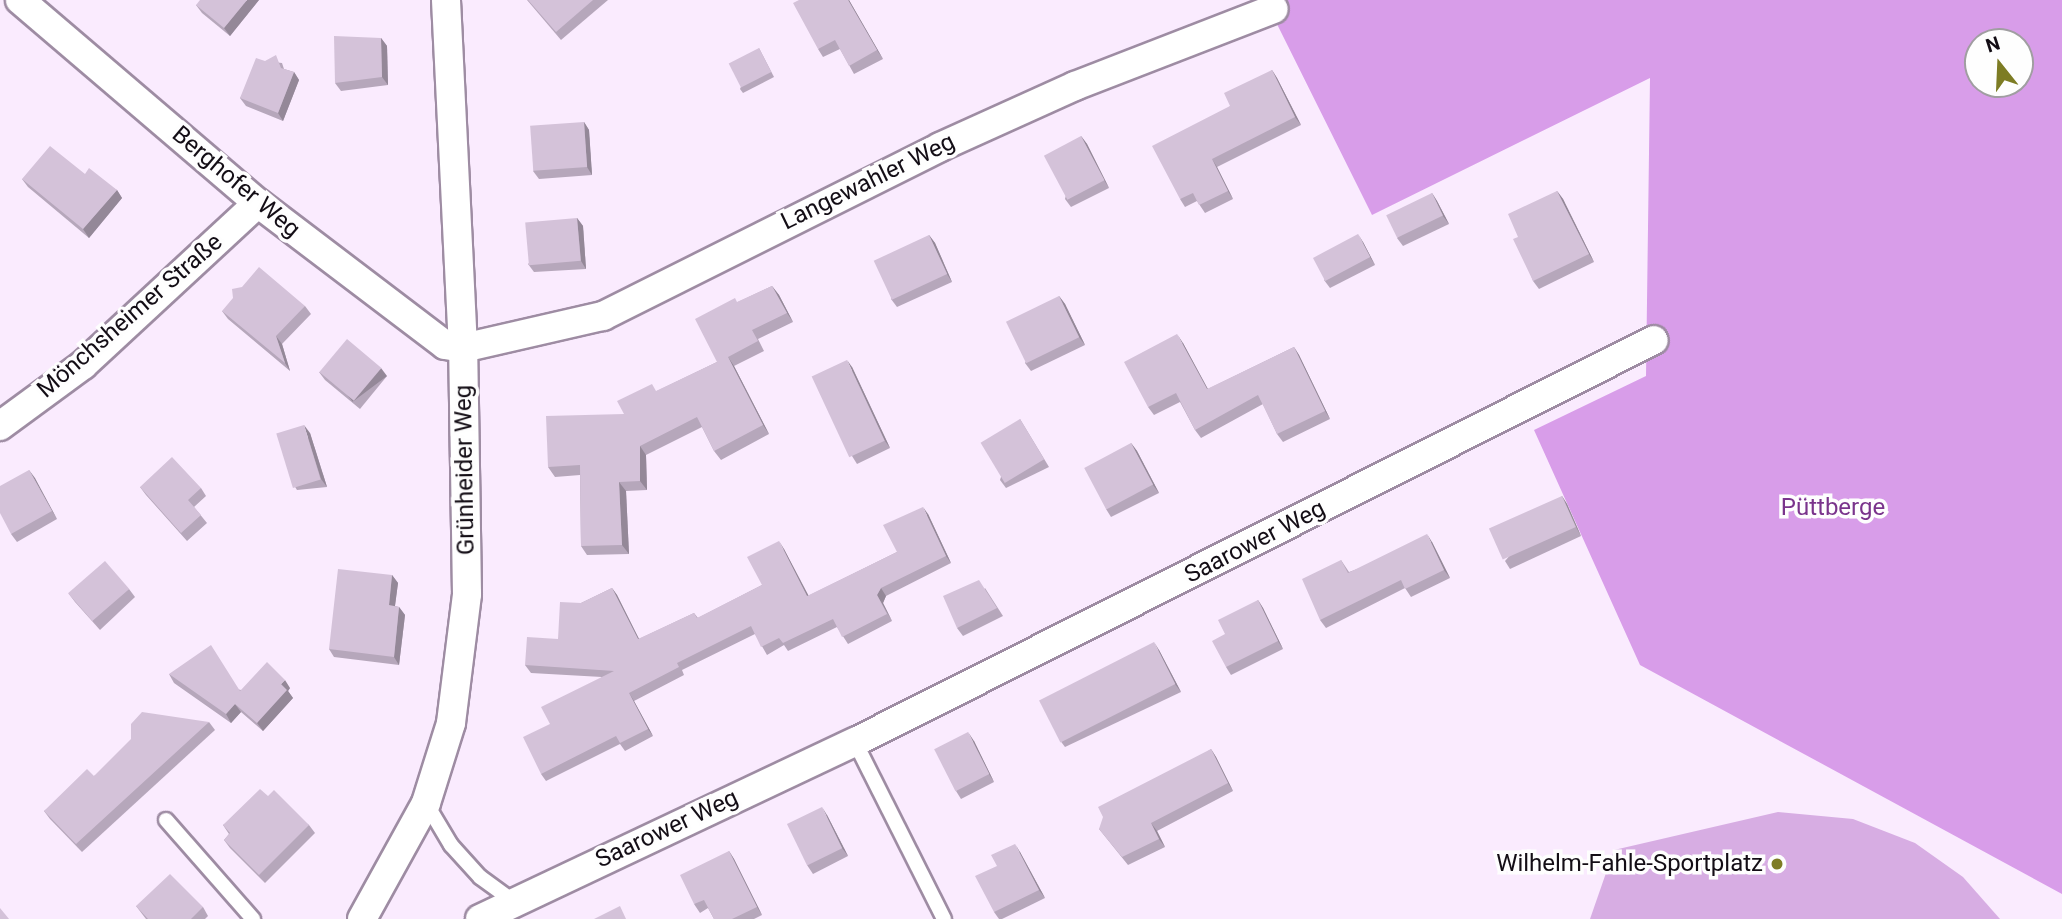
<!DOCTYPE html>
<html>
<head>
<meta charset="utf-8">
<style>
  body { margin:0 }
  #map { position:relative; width:2062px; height:919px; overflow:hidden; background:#faebfe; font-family:Roboto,sans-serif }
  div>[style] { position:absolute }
  .green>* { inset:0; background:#d7ade3 }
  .forest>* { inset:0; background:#d89de9 }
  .roads { filter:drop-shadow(2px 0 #9e8ca3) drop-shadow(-2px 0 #9e8ca3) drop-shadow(0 2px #9e8ca3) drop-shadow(0 -2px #9e8ca3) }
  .service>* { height:14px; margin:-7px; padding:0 7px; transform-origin:7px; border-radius:7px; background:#fff }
  .minor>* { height:28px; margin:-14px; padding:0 14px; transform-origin:14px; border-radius:14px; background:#fff }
  .wall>* { inset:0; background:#b6a7bb }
  .shaded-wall>* { inset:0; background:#948898; transform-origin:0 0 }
  .building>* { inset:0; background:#d4c2d9; transform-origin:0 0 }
  .dots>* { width:19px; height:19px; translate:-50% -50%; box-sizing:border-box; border:4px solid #fefefe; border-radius:50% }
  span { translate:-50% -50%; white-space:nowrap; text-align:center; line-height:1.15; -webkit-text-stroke:7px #fefefe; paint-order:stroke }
  .street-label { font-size:24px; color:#130d15 }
  .park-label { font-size:24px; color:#7a348c }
  .poi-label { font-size:24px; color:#130d15 }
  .right { translate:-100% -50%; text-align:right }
  .north { position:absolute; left:1964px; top:28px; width:70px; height:70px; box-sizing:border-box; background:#fefefe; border:2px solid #a09ea1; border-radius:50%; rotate:342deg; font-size:19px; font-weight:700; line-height:28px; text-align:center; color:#130d15 }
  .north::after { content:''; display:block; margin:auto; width:24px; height:32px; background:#7d7c24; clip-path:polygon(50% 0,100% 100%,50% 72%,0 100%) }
</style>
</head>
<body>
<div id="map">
  <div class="green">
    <i style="clip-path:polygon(1778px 812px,1853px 819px,1915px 843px,1963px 877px,2000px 919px,1590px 919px,1614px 850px)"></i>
  </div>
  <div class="forest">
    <i style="clip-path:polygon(evenodd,1265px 0,2062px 0,2062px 894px,1640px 665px,1534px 430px,1646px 376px,1650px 78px,1372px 215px,1265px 0,1978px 42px,2020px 42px,2020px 84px,1978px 84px,1978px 42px)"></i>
  </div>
  <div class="roads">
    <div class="service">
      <i style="left:855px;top:742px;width:198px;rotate:63.3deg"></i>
      <i style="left:426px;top:803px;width:49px;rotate:59.2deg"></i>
      <i style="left:451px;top:845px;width:43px;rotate:47.8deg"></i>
      <i style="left:480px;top:877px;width:41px;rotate:36deg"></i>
      <i style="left:166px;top:820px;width:132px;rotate:48.7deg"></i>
    </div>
    <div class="minor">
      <i style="left:20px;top:0;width:313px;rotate:40.5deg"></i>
      <i style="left:258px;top:203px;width:235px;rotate:37.2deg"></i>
      <i style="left:445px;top:345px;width:18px;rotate:9deg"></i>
      <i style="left:463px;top:348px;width:144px;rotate:-12.9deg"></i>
      <i style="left:603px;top:316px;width:377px;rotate:-26.6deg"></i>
      <i style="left:940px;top:147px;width:148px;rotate:-24.3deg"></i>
      <i style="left:1075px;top:86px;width:213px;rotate:-21.2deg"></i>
      <i style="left:0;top:426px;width:103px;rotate:-36.3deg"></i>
      <i style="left:83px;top:365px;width:238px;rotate:-42.8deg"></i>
      <i style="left:362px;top:919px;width:132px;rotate:-61.1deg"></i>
      <i style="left:426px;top:803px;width:84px;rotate:-72.6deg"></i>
      <i style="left:451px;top:723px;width:130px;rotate:-82.9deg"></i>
      <i style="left:467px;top:594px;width:246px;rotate:-90.9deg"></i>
      <i style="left:463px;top:348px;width:348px;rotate:-92.8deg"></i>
      <i style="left:480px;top:919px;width:415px;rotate:-25.3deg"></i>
      <i style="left:855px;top:742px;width:894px;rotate:-26.71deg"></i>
    </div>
  </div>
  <div class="wall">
    <i style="clip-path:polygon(259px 0,230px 36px,202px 13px,196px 5px)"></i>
    <i style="clip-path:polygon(527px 0,608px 0,561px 40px)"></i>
    <i style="clip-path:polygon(849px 0,883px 59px,854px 74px,840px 49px,823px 57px,818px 49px)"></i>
    <i style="clip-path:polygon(381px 38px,387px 46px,388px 85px,341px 91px,335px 83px)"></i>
    <i style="clip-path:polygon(759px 48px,774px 77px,743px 93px,740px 89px)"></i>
    <i style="clip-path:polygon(265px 61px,282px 63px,284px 69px,294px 72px,299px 80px,283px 121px,246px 106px,240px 98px)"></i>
    <i style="clip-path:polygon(1272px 70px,1277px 78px,1301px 125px,1217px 167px,1233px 199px,1205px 213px,1197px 201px,1185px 207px,1180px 199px,1230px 106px)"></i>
    <i style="clip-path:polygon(584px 122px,589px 130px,592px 175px,539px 179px,533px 171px)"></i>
    <i style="clip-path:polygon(1081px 136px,1087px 144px,1109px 188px,1071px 207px,1065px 199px)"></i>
    <i style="clip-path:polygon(85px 174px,117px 190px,122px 198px,89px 238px,28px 187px,22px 179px)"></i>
    <i style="clip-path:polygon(1557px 191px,1563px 199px,1594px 262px,1539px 289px,1533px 281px,1518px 237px)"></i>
    <i style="clip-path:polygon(1432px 193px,1437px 201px,1449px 224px,1403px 246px,1397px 238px)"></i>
    <i style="clip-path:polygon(577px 218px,583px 226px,586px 269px,534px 272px,528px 264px)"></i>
    <i style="clip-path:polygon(929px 235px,935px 243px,952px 282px,897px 307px,891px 299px)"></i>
    <i style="clip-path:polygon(1363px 242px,1375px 265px,1330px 288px,1324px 280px)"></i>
    <i style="clip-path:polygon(772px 286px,779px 295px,793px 322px,758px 339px,764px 351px,734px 366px,769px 434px,721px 460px,714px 451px,702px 427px,646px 455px,647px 490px,626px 491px,629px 554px,587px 555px,581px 546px,580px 475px,555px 477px,548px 467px,657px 391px,717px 362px,738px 302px)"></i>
    <i style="clip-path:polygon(1059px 296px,1065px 304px,1085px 345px,1031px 371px,1025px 363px)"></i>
    <i style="clip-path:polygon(305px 306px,311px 314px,282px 344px,290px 371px,228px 319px,222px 311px)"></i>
    <i style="clip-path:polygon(1183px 343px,1208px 389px,1294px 347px,1299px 355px,1330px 419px,1283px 442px,1277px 434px,1263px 404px,1201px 438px,1195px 430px,1180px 402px,1154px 415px,1148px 407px)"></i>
    <i style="clip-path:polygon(852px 367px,890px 448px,857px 464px,852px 456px)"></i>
    <i style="clip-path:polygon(319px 372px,387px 376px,360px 409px,325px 380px)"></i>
    <i style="clip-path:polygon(1020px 419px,1049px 467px,1006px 488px,1000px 480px)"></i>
    <i style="clip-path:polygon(310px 433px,327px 487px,297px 490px,292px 482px)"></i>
    <i style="clip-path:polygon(1131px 443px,1137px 451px,1159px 493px,1111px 517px,1106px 509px)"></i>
    <i style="clip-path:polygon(29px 470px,57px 519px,17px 542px,11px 534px)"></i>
    <i style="clip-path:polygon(140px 487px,201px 488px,206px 496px,194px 507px,207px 523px,187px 541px,146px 495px)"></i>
    <i style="clip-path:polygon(1562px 496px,1567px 504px,1581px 536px,1510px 569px,1505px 561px)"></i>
    <i style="clip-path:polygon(928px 514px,951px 563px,886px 596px,883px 603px,892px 621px,848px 644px,837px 627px,788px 651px,784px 645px,767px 655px,755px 634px,682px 670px,684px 675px,634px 701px,653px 736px,625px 751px,620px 744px,546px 781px,541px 774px,550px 724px,602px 677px,531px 673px,525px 665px,558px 639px,581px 603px,612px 588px,617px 595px,639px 639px,694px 613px,698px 618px,762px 585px,784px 549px,808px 596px,897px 552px)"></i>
    <i style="clip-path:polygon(1432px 542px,1450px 578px,1411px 597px,1405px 588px,1326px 628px,1320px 620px,1341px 560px,1349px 572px)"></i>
    <i style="clip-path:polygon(392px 575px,398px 583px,395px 606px,399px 607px,405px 615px,399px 665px,334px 657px,329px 649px)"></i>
    <i style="clip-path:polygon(985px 588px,1003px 616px,963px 636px,957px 628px)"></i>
    <i style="clip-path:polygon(129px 589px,135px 597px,100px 630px,75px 602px,69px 594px)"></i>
    <i style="clip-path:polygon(1258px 600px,1263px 608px,1283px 649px,1231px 675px,1226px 667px,1225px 634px)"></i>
    <i style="clip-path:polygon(1159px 650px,1181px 692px,1065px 747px,1059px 739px)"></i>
    <i style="clip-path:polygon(169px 674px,241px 690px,290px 688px,288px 691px,293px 698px,263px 731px,241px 712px,231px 723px,174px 683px)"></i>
    <i style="clip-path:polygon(209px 722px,215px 730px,82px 852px,50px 819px,44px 811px,94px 776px)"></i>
    <i style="clip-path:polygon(974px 741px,994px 782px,961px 799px,956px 791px)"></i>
    <i style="clip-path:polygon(1211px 749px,1216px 757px,1233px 791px,1157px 831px,1165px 847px,1128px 865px,1099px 829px)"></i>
    <i style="clip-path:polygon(268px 796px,309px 825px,315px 833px,265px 883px,230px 848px,224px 840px,229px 834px,223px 825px)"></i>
    <i style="clip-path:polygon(827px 815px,848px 856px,813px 874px,807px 865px)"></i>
    <i style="clip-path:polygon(729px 851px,734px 859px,762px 915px,754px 919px,714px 919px,708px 908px,700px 913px,694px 904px)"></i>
    <i style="clip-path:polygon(1020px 852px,1045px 898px,1002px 919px,999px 919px,994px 912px,997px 866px)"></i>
    <i style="clip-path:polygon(136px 906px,203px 907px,208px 916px,205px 919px,146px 919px)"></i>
  </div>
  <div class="shaded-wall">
    <i style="clip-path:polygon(247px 0,259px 0,230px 36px,224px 28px)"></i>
    <i style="clip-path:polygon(848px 0,849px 0,883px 59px,877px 50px)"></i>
    <i style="clip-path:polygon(381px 38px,387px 46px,388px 85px,382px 77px)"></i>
    <i style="clip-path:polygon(1272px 70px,1277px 78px,1301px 125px,1295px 117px)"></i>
    <i style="clip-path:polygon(294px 72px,299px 80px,283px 121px,278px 113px)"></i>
    <i style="clip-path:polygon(584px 122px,589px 130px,592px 175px,587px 167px)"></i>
    <i style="clip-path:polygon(1081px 136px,1087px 144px,1109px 188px,1104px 180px)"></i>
    <i style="clip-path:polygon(1212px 159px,1217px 167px,1233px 199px,1228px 191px)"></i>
    <i style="clip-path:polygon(117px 190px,122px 198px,89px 238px,83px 229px)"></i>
    <i style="clip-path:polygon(1557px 191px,1563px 199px,1594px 262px,1589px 254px)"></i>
    <i style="clip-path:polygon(1432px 193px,1437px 201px,1449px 224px,1443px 216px)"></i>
    <i style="clip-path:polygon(577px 218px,583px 226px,586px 269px,581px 261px)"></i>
    <i style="clip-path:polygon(1358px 234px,1363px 242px,1375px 265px,1370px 257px)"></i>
    <i style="clip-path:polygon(929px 235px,935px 243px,952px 282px,947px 274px)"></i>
    <i style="clip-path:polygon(772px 286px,779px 295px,793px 322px,787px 313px)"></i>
    <i style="clip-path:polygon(1059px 296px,1065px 304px,1085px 345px,1079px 337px)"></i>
    <i style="clip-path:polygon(1177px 334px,1183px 343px,1212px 397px,1207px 389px)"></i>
    <i style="clip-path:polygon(276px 336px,282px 344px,290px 371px,285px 363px)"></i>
    <i style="clip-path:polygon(1294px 347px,1299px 355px,1330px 419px,1325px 411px)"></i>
    <i style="clip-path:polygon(728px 357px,734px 366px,769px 434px,763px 425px)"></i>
    <i style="clip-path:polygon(847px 360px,852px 367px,890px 448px,885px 441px)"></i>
    <i style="left:381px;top:368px;width:10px;height:43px;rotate:53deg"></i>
    <i style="clip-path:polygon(304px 425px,310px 433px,327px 487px,321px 479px)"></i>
    <i style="clip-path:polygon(1131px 443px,1137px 451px,1159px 493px,1153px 485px)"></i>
    <i style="clip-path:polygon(640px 446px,646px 455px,647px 490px,640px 481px)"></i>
    <i style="clip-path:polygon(29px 470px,35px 478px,57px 519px,52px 511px)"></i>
    <i style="clip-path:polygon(619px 482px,626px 491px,629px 554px,622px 545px)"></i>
    <i style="clip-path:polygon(1562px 496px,1567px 504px,1581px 536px,1576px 527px)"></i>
    <i style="clip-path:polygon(923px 507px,928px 514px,951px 563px,946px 556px)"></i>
    <i style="clip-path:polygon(1427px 534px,1432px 542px,1450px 578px,1444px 570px)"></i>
    <i style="clip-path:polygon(779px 541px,784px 549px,813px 604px,807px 596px)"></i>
    <i style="clip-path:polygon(392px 575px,398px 583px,394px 613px,389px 605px)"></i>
    <i style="clip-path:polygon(612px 588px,617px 595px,643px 647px,638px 639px)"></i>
    <i style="clip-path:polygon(881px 588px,886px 596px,883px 603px,892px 621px,877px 595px)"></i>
    <i style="clip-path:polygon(1258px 600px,1263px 608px,1283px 649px,1278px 641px)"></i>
    <i style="clip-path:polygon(399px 607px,405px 615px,399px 665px,394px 657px)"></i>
    <i style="clip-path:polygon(1154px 642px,1159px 650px,1181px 692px,1175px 684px)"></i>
    <i style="clip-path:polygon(285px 680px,290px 688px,288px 691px,293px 698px,263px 731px,257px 723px,281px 684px)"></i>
    <i style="clip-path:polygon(629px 693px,634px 701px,653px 736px,648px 729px)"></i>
    <i style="clip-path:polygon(235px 704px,241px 712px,231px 723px,226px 714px)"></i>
    <i style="clip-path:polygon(968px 732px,974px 741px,994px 782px,989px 774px)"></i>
    <i style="clip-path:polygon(1211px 749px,1216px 757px,1233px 791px,1228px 783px)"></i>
    <i style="clip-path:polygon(822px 807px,827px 815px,848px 856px,842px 848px)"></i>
    <i style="clip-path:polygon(1151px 823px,1157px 831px,1165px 847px,1159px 839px)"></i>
    <i style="clip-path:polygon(1015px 844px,1020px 852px,1045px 898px,1039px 890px)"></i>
    <i style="clip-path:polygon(729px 851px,734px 859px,762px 915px,757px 907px)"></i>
  </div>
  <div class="building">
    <i style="clip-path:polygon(200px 0,247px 0,224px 28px,196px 5px)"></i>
    <i style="clip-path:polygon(528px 0,593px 0,556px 32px)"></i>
    <i style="clip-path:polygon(799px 0,848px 0,877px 50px,849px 66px,835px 40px,818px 49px,793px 3px)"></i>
    <i style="clip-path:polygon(334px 36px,381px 38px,382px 77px,335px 83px)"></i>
    <i style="left:759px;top:48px;width:27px;height:34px;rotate:63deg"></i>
    <i style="clip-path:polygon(276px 55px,281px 68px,294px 72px,278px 113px,240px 98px,256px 58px,265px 61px)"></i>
    <i style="clip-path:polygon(1272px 70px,1295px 117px,1212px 159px,1228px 191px,1199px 205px,1193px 193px,1180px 199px,1152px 146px,1230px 106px,1224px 93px)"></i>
    <i style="left:584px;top:122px;width:45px;height:54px;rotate:86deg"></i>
    <i style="left:1081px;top:136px;width:50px;height:42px;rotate:62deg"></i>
    <i style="clip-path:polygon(50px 146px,85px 174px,89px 168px,117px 190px,83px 229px,22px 179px)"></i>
    <i style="clip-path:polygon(1557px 191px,1589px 254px,1533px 281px,1513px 239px,1518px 237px,1508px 214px)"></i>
    <i style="left:1432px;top:193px;width:25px;height:51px;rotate:64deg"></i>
    <i style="left:577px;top:218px;width:43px;height:52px;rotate:85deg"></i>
    <i style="left:1358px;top:234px;width:26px;height:51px;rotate:62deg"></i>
    <i style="left:929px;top:235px;width:43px;height:61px;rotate:65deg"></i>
    <i style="clip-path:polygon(259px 267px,305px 306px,276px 336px,285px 363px,222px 311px,233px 298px,232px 289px,242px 287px)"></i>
    <i style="clip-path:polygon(772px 286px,787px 313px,752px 330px,758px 341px,728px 357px,763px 425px,714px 451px,697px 417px,640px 446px,640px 481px,619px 482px,622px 545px,581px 546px,580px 465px,548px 467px,546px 416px,624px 414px,617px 401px,652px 384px,656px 391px,717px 362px,695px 319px,735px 298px,737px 302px)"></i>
    <i style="left:1059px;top:296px;width:46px;height:59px;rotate:64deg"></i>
    <i style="clip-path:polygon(1177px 334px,1207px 389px,1294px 347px,1325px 411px,1277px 434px,1258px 395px,1195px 430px,1176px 393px,1148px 407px,1124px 362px)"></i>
    <i style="left:347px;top:339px;width:45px;height:43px;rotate:40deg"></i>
    <i style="left:847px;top:360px;width:89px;height:39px;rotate:65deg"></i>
    <i style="left:1020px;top:419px;width:47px;height:46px;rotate:59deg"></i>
    <i style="left:304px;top:425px;width:57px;height:29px;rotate:73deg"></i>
    <i style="left:1131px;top:443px;width:47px;height:53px;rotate:62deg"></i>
    <i style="clip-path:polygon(172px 457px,201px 488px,188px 500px,201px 515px,181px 533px,140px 487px)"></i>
    <i style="clip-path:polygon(29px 470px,52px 511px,11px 534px,0 513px,0 486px)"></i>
    <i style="left:1562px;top:496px;width:34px;height:80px;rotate:66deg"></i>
    <i style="clip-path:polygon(923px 507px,946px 556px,881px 588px,877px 595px,887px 614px,842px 637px,833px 619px,783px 643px,779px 638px,761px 647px,751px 626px,677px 663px,679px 667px,629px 693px,648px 729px,620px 743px,616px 736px,541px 774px,523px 737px,550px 724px,541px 707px,614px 671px,525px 665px,527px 637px,558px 639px,560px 602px,581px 603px,612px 588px,638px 639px,694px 613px,697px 618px,762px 585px,747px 557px,779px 541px,807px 596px,897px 552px,883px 525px)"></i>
    <i style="clip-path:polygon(1427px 534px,1444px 570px,1405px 589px,1401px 580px,1320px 620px,1302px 579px,1341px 560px,1348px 573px)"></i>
    <i style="left:105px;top:561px;width:37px;height:49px;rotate:49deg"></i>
    <i style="clip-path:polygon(338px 569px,392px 575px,389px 605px,399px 607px,394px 657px,329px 649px)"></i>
    <i style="clip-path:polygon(979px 580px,997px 608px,957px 628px,943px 596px)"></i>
    <i style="clip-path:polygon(1258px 600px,1278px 641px,1226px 667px,1212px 641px,1225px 634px,1218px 620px)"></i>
    <i style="left:1154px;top:642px;width:47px;height:129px;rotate:63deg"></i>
    <i style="clip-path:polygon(211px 645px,240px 691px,267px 662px,285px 680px,281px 684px,287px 690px,257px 723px,235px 704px,226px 714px,169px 674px)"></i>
    <i style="clip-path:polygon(142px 712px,209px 722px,76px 844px,44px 811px,87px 769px,94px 776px,131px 739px,131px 724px)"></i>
    <i style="left:968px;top:732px;width:47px;height:38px;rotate:63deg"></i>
    <i style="clip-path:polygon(1211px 749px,1228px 783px,1151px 823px,1159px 839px,1122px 857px,1099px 829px,1103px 817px,1098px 807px)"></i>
    <i style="clip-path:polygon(260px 789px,268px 796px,274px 790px,309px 825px,259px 875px,224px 840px,230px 833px,223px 825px)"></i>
    <i style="left:822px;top:807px;width:46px;height:39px;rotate:64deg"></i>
    <i style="clip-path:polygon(1015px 844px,1039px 890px,994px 912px,975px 876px,997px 866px,991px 855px)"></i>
    <i style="clip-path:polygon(729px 851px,757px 907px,732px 919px,714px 919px,704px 900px,694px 904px,680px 875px)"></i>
    <i style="clip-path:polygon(170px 874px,203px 907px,191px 919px,148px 919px,136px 906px)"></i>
    <i style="clip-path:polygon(620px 906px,626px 919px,594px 919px)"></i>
    <i style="clip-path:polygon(0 908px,9px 919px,0 919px)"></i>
  </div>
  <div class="dots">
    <i style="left:1777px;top:864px;background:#7d7c24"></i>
  </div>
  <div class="street-label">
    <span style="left:236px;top:182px;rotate:40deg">Berghofer Weg</span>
    <span style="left:868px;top:182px;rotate:-26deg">Langewahler Weg</span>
    <span style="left:130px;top:316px;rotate:-41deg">Mönchsheimer Straße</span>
    <span style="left:465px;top:470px;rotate:-91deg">Grünheider Weg</span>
    <span style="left:1255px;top:542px;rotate:-27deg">Saarower Weg</span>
    <span style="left:667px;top:829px;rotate:-25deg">Saarower Weg</span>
  </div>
  <div class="park-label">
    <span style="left:1833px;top:508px">Püttberge</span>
  </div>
  <div class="poi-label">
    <span class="right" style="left:1763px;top:864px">Wilhelm-Fahle-Sportplatz</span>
  </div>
  <div class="north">N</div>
</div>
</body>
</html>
